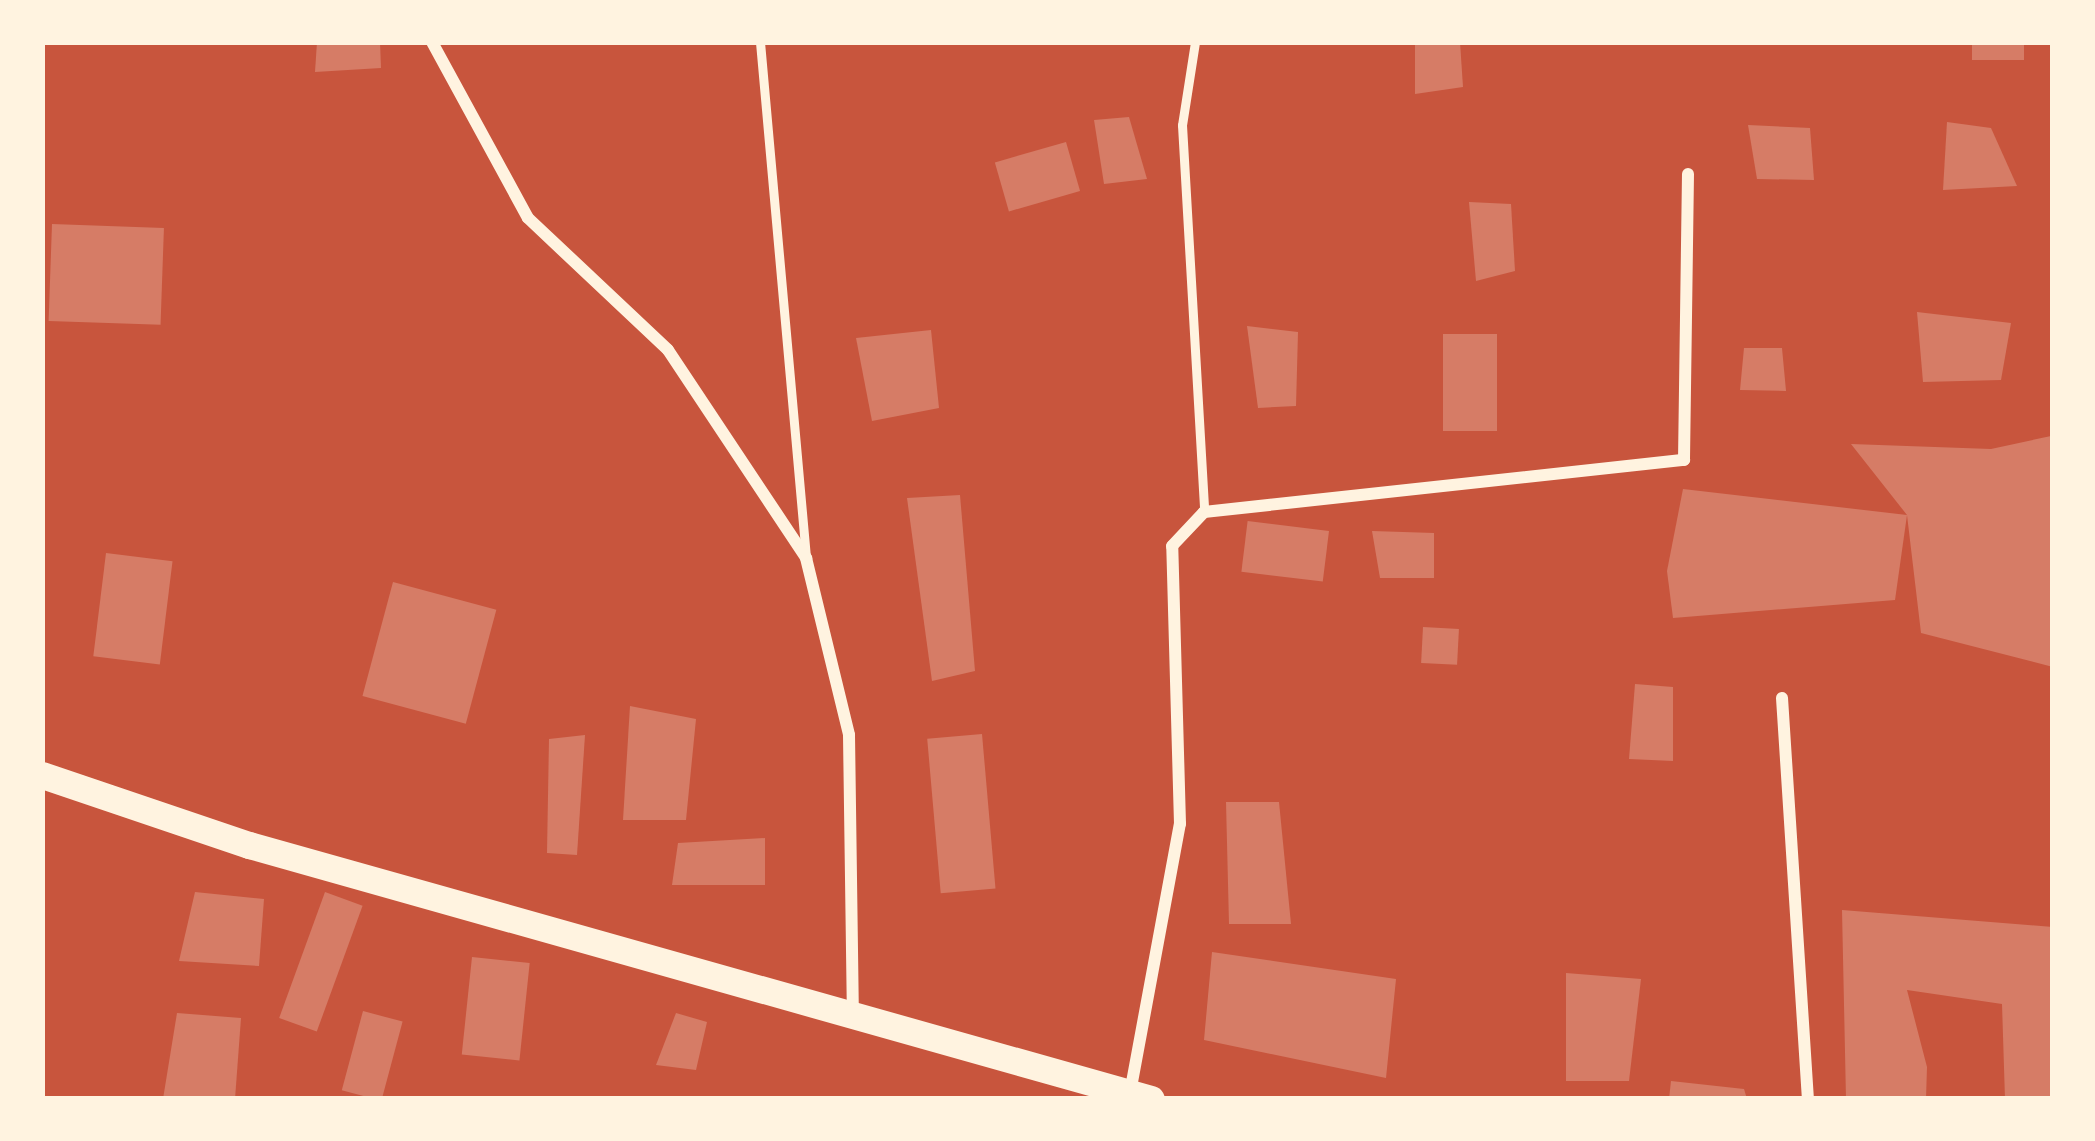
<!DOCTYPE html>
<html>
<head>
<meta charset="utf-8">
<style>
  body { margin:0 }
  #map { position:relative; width:2095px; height:1141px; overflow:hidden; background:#c8553d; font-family:Overpass,sans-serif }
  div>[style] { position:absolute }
  .building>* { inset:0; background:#d67c66; transform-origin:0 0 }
  .service>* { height:9px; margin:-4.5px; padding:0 4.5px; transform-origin:4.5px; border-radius:4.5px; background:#fff3e0 }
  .minor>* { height:12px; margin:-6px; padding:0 6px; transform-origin:6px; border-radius:6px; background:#fff3e0 }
  .primary>* { height:27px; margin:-13.5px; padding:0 13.5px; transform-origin:13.5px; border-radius:13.5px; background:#fff3e0 }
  span { translate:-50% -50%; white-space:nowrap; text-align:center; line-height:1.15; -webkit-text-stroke:10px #fff3e0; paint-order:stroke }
  .frame { position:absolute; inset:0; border:45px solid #fff3e0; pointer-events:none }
</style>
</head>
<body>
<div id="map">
  <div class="building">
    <i style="clip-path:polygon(317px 42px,380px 42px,381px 68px,315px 72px)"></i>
    <i style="clip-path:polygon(1415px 42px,1460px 42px,1463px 87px,1415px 94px)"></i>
    <i style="left:1972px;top:42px;width:52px;height:18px"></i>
    <i style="clip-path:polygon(1129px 117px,1147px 179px,1104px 184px,1094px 120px)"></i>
    <i style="clip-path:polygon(1947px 122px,1991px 128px,2017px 186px,1943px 190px)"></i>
    <i style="clip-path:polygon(1748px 125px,1810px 128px,1814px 180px,1757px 179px)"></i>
    <i style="left:1066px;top:142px;width:51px;height:74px;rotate:74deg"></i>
    <i style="clip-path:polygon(1469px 202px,1511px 204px,1515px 271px,1476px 281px)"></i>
    <i style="left:52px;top:224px;width:112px;height:97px;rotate:2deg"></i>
    <i style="clip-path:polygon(1917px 312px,2011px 323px,2001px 380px,1923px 382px)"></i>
    <i style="clip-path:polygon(1247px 326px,1298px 332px,1296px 406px,1258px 408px)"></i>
    <i style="clip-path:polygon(931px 330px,939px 408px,872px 421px,856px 338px)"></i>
    <i style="left:1443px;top:334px;width:54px;height:97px"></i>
    <i style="clip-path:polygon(1744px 348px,1782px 348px,1786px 391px,1740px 390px)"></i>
    <i style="clip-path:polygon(2051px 436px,2053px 667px,1921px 633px,1907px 515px,1851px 444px,1991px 449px)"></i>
    <i style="clip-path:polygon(1683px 489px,1907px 515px,1895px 600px,1673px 618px,1667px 571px)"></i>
    <i style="clip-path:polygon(960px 495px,975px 671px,932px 681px,907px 498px)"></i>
    <i style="left:1329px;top:531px;width:51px;height:82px;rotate:97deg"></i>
    <i style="clip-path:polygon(1372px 531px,1434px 533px,1434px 578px,1380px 578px)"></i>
    <i style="left:106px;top:553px;width:67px;height:104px;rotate:7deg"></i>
    <i style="left:393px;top:582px;width:107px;height:118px;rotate:15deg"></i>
    <i style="left:1423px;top:627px;width:36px;height:36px;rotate:3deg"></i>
    <i style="clip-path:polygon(1635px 684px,1673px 687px,1673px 761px,1629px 759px)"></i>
    <i style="clip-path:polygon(630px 706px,696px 719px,686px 820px,623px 820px)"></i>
    <i style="left:982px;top:734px;width:155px;height:55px;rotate:85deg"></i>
    <i style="clip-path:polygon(585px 735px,577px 855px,547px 853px,549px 739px)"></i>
    <i style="clip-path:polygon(1226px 802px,1279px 802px,1291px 924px,1229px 924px)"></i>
    <i style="clip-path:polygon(765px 838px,765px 885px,672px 885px,678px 843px)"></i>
    <i style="clip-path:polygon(195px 892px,264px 899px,259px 966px,179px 961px)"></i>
    <i style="left:325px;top:892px;width:40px;height:134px;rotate:20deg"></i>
    <i style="clip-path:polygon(1842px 910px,2053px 927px,2053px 1099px,2005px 1099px,2002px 1004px,1907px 990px,1927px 1067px,1926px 1099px,1846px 1099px)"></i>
    <i style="clip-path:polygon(1212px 952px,1396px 979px,1386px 1078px,1204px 1040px)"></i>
    <i style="left:472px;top:957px;width:58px;height:98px;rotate:6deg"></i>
    <i style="clip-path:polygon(1566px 973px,1641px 979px,1629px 1081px,1566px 1081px)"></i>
    <i style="left:363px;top:1011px;width:41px;height:82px;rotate:15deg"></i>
    <i style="clip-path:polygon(177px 1013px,241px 1018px,235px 1099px,163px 1099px)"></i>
    <i style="clip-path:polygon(676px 1013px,707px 1022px,696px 1070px,656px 1065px)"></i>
    <i style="clip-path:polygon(1671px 1081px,1744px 1089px,1747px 1099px,1669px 1099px)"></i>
  </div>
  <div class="service">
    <i style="left:760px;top:42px;width:517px;rotate:84.9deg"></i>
    <i style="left:1195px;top:42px;width:84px;rotate:98.9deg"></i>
    <i style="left:1182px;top:125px;width:388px;rotate:86.7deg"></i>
  </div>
  <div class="minor">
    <i style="left:432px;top:42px;width:200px;rotate:61.4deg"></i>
    <i style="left:528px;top:218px;width:192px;rotate:43.3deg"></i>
    <i style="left:668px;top:350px;width:250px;rotate:56.4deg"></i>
    <i style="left:806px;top:558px;width:182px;rotate:76.3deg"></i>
    <i style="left:849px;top:735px;width:278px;rotate:89.2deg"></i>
    <i style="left:1782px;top:698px;width:402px;rotate:86.3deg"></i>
    <i style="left:1130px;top:1093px;width:274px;rotate:-79.5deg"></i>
    <i style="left:1180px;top:824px;width:278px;rotate:-91.6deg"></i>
    <i style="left:1172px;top:546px;width:47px;rotate:-46.7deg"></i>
    <i style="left:1204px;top:512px;width:483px;rotate:-6.2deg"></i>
    <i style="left:1684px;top:460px;width:286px;rotate:-89.2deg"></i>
  </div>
  <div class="primary">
    <i style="left:42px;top:775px;width:219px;rotate:18.7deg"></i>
    <i style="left:249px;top:845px;width:937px;rotate:15.73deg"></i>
  </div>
  <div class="frame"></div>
</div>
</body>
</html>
